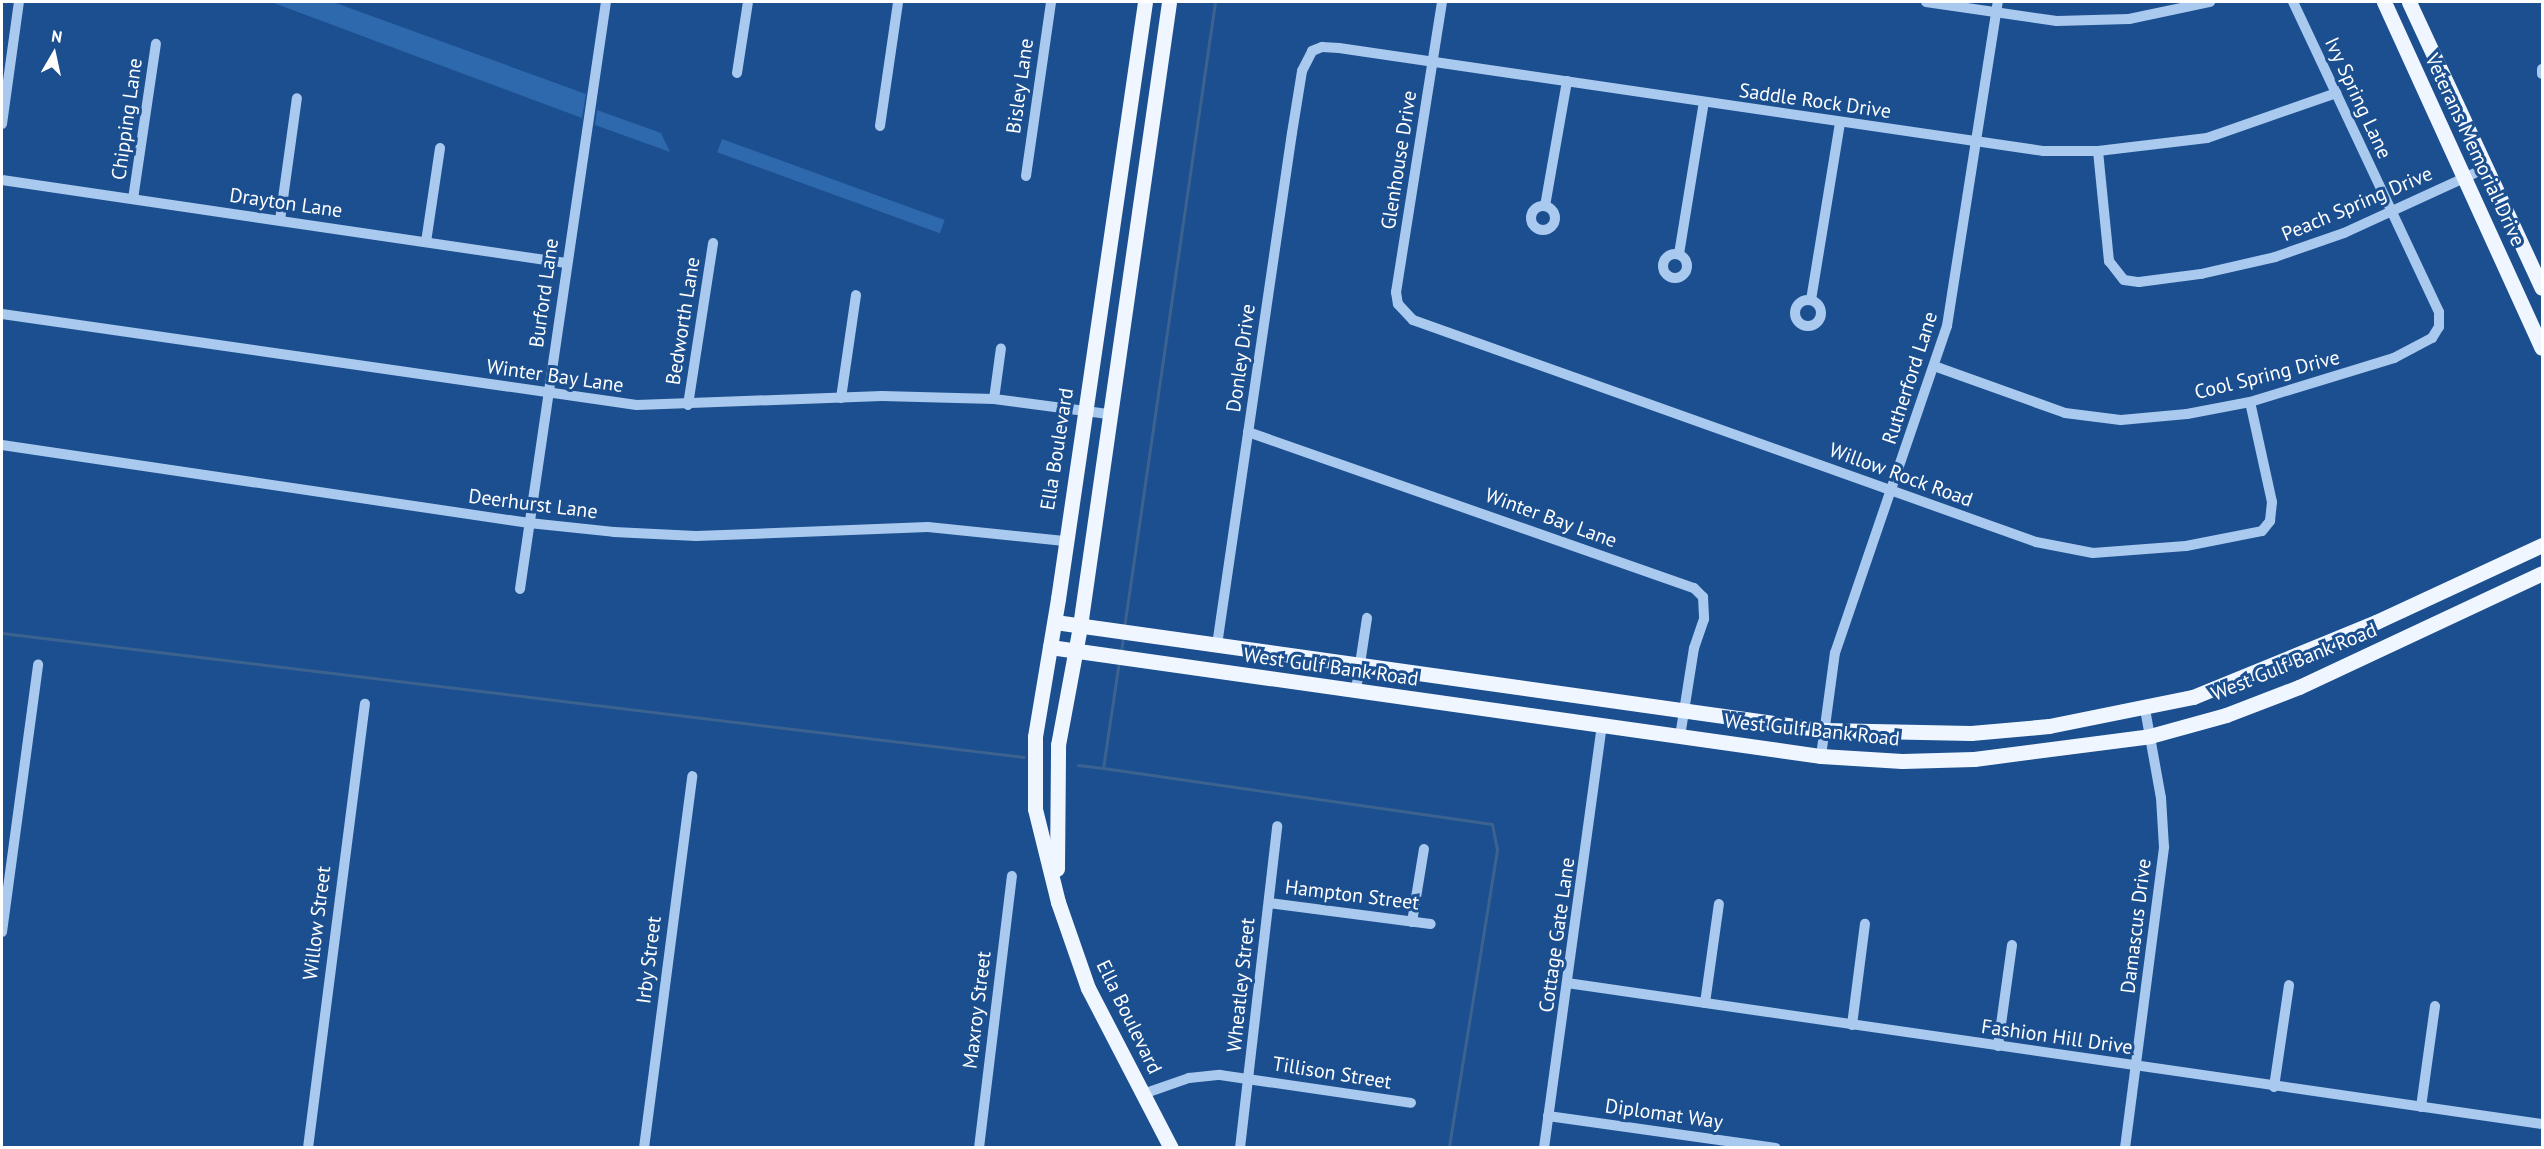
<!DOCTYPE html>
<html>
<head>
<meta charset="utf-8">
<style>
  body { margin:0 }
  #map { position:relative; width:2544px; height:1149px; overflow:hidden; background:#1b4f8f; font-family:"PT Sans",sans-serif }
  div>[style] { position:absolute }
  .green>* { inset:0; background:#2e69ad; transform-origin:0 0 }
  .stream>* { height:3px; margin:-1.5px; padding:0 1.5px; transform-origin:1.5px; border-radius:1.5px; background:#3c6290 }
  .minor>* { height:10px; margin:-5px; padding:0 5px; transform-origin:5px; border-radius:5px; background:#a9c9ee }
  .minor>.ring { margin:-5px; padding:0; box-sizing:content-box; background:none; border:10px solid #a9c9ee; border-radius:50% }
  .major>* { height:15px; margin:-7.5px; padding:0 7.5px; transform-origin:7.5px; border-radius:7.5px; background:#f0f6ff }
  span { translate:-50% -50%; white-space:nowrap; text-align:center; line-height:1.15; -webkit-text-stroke:6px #1b4f8f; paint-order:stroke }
  .street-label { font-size:20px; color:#fff }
  .frame { position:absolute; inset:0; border:3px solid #fff; pointer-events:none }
  .north { position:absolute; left:24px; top:24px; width:60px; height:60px; -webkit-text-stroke:4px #1b4f8f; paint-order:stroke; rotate:9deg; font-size:16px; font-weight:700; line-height:24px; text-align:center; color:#fff }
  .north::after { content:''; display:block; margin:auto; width:21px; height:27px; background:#fff; clip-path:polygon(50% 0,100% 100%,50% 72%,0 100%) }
</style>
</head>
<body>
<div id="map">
  <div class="green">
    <i style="clip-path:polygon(271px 2px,333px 2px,586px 94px,582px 118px)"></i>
    <i style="clip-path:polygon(597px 110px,661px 133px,670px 152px,595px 125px)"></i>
    <i style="left:722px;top:139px;width:237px;height:14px;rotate:20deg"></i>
  </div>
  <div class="stream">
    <i style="left:1124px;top:628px;width:633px;rotate:-81.73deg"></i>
    <i style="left:2px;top:633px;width:1029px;rotate:6.92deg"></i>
    <i style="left:1121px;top:652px;width:15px;rotate:-82deg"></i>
    <i style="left:1119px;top:661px;width:108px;rotate:98.5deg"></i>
    <i style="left:1103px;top:768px;width:393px;rotate:8.2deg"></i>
    <i style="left:1492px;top:824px;width:26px;rotate:79deg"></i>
    <i style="left:1497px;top:850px;width:302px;rotate:99.2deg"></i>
    <i style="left:1078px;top:765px;width:25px;rotate:7deg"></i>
  </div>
  <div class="minor">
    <i style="left:1442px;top:2px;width:294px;rotate:99deg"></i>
    <i style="left:1396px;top:292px;width:12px;rotate:81deg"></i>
    <i style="left:1398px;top:304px;width:22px;rotate:47deg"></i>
    <i style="left:1413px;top:320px;width:661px;rotate:19.61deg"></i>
    <i style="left:2036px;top:542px;width:58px;rotate:10.9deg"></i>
    <i style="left:2093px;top:553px;width:93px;rotate:-4.3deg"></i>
    <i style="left:2186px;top:546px;width:77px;rotate:-11.2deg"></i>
    <i style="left:2262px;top:531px;width:13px;rotate:-51deg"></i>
    <i style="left:2270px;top:521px;width:19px;rotate:-84deg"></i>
    <i style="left:2272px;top:502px;width:102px;rotate:-102.4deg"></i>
    <i style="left:1926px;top:2px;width:132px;rotate:8.3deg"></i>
    <i style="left:2057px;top:21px;width:72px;rotate:-1.6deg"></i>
    <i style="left:2129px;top:19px;width:83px;rotate:-11.9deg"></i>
    <i style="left:2542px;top:69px;width:5px;rotate:90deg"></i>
    <i style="left:737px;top:73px;width:72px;rotate:-81.2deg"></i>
    <i style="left:2px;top:124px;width:123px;rotate:-82.1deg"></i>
    <i style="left:880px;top:126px;width:125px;rotate:-81.7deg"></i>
    <i style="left:2098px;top:151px;width:111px;rotate:84.3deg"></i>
    <i style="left:2109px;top:261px;width:24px;rotate:52deg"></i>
    <i style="left:2124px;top:280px;width:15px;rotate:8deg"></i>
    <i style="left:2139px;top:282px;width:63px;rotate:-7.4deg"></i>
    <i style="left:2201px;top:274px;width:76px;rotate:-12.9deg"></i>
    <i style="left:2275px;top:257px;width:73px;rotate:-19.2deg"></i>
    <i style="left:2344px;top:233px;width:156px;rotate:-24.6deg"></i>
    <i style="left:1026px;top:176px;width:176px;rotate:-81.8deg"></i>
    <i style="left:2px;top:180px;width:570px;rotate:8.37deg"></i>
    <i style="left:133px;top:199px;width:157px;rotate:-81.6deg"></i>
    <i class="ring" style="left:1531px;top:206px;width:14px;height:14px"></i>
    <i style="left:1545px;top:206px;width:127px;rotate:-80deg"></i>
    <i style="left:280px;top:220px;width:123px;rotate:-82.1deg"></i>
    <i style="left:426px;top:242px;width:95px;rotate:-81.5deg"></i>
    <i class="ring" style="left:1663px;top:254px;width:14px;height:14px"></i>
    <i style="left:1679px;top:254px;width:154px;rotate:-80.7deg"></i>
    <i class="ring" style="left:1795px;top:300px;width:16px;height:16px"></i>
    <i style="left:1811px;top:300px;width:179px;rotate:-80.7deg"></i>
    <i style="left:2px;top:314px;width:641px;rotate:8.16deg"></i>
    <i style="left:637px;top:405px;width:245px;rotate:-2.1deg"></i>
    <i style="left:882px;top:396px;width:112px;rotate:1.5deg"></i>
    <i style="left:994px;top:399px;width:115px;rotate:7.5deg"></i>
    <i style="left:1934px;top:366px;width:139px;rotate:19.7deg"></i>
    <i style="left:2065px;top:413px;width:56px;rotate:7.1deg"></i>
    <i style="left:2121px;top:420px;width:66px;rotate:-5.2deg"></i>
    <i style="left:2187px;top:414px;width:64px;rotate:-10.8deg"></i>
    <i style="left:2250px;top:402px;width:151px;rotate:-17deg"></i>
    <i style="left:2394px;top:358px;width:43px;rotate:-27.8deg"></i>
    <i style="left:2432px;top:338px;width:13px;rotate:-58deg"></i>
    <i style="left:2439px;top:327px;width:15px;rotate:-90deg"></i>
    <i style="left:2439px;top:312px;width:343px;rotate:-115.2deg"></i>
    <i style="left:841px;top:398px;width:104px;rotate:-81.7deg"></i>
    <i style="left:994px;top:399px;width:51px;rotate:-82.2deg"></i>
    <i style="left:688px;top:405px;width:164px;rotate:-81.2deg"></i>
    <i style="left:1248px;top:432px;width:472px;rotate:19.3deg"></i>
    <i style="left:1694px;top:588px;width:13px;rotate:45deg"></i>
    <i style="left:1703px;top:597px;width:22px;rotate:87deg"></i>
    <i style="left:1704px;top:619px;width:31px;rotate:109deg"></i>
    <i style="left:1694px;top:648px;width:89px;rotate:99deg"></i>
    <i style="left:2px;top:445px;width:533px;rotate:8.42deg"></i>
    <i style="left:529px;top:523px;width:85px;rotate:6deg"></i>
    <i style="left:614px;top:532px;width:82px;rotate:2.8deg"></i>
    <i style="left:696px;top:536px;width:232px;rotate:-2.2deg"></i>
    <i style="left:928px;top:527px;width:137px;rotate:5.9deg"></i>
    <i style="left:520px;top:589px;width:593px;rotate:-81.67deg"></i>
    <i style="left:1217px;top:645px;width:517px;rotate:-81.67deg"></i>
    <i style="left:1292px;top:133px;width:63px;rotate:-80.8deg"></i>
    <i style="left:1302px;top:71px;width:22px;rotate:-63deg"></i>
    <i style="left:1312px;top:51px;width:11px;rotate:-22deg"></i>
    <i style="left:1322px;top:47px;width:17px;rotate:3deg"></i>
    <i style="left:1339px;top:48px;width:711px;rotate:8.32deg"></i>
    <i style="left:2043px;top:151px;width:55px"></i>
    <i style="left:2098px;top:151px;width:110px;rotate:-6.8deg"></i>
    <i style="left:2207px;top:138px;width:137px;rotate:-19.2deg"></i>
    <i style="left:1356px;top:690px;width:73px;rotate:-81.3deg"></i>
    <i style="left:1821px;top:756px;width:104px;rotate:-82.3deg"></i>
    <i style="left:1835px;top:653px;width:346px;rotate:-71.1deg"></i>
    <i style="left:1947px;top:326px;width:328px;rotate:-81.1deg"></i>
    <i style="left:1269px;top:903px;width:163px;rotate:7.4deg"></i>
    <i style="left:1412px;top:922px;width:74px;rotate:-80.7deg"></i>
    <i style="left:2px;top:932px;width:270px;rotate:-82.3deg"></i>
    <i style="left:1567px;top:983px;width:985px;rotate:8.23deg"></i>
    <i style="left:1705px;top:1003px;width:100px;rotate:-82deg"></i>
    <i style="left:1852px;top:1025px;width:102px;rotate:-82.7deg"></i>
    <i style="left:1998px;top:1046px;width:102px;rotate:-82.1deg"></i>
    <i style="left:2274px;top:1087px;width:103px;rotate:-81.6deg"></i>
    <i style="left:1143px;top:1094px;width:49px;rotate:-19.2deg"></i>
    <i style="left:1189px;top:1078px;width:31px;rotate:-6deg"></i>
    <i style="left:1220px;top:1075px;width:193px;rotate:8.3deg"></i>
    <i style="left:2421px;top:1107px;width:102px;rotate:-82.1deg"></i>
    <i style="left:1548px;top:1116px;width:230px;rotate:8deg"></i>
    <i style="left:308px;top:1148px;width:448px;rotate:-82.7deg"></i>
    <i style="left:644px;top:1148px;width:375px;rotate:-82.6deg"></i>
    <i style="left:979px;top:1148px;width:274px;rotate:-83.1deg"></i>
    <i style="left:1240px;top:1148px;width:324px;rotate:-83.4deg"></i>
    <i style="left:1544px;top:1148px;width:425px;rotate:-82.2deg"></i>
    <i style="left:2125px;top:1148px;width:304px;rotate:-82.6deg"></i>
    <i style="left:2164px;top:847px;width:49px;rotate:-93.5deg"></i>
    <i style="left:2161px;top:798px;width:90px;rotate:-100.2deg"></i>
  </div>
  <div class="major">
    <i style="left:1145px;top:2px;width:603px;rotate:98.29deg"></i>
    <i style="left:1058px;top:599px;width:140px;rotate:99.5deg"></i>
    <i style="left:1035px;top:737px;width:72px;rotate:90deg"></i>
    <i style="left:1035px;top:809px;width:96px;rotate:76.1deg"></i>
    <i style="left:1058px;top:902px;width:91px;rotate:70.8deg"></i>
    <i style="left:1088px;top:988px;width:180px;rotate:62.6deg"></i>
    <i style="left:2384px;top:2px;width:380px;rotate:65.5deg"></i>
    <i style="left:2409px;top:2px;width:315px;rotate:65.1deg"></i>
    <i style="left:1055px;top:622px;width:776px;rotate:8deg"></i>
    <i style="left:1823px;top:730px;width:148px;rotate:1.2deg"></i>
    <i style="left:1971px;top:733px;width:78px;rotate:-5.1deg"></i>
    <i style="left:2049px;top:726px;width:147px;rotate:-11.4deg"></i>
    <i style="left:2193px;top:697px;width:198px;rotate:-22.3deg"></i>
    <i style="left:2376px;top:622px;width:183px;rotate:-24.9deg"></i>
    <i style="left:1050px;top:647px;width:779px;rotate:8.05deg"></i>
    <i style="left:1821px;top:756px;width:81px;rotate:3.5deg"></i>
    <i style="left:1902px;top:761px;width:72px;rotate:-1.6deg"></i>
    <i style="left:1974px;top:759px;width:177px;rotate:-7.4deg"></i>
    <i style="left:2150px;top:736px;width:79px;rotate:-15.4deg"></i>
    <i style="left:2226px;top:715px;width:78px;rotate:-21deg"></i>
    <i style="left:2299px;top:687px;width:268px;rotate:-25.1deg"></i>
    <i style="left:1057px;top:869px;width:124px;rotate:-89.5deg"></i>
    <i style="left:1058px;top:745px;width:121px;rotate:-79.5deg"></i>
    <i style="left:1080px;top:626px;width:630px;rotate:-81.88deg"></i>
  </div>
  <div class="street-label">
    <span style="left:1020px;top:86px;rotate:-82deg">Bisley Lane</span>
    <span style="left:2358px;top:98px;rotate:65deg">Ivy Spring Lane</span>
    <span style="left:1815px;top:101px;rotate:8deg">Saddle Rock Drive</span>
    <span style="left:127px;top:119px;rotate:-82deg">Chipping Lane</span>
    <span style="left:2475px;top:150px;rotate:65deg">Veterans Memorial Drive</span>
    <span style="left:1399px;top:160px;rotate:-81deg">Glenhouse Drive</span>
    <span style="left:286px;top:203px;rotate:8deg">Drayton Lane</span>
    <span style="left:2357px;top:204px;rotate:-23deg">Peach Spring Drive</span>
    <span style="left:544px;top:293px;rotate:-82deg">Burford Lane</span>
    <span style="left:683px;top:321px;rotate:-81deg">Bedworth Lane</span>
    <span style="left:1241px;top:358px;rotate:-82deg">Donley Drive</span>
    <span style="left:2267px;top:375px;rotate:-14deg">Cool Spring Drive</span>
    <span style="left:555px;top:376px;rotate:8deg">Winter Bay Lane</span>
    <span style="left:1910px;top:378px;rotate:-72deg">Rutherford Lane</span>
    <span style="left:1057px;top:449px;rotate:-81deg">Ella Boulevard</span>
    <span style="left:1901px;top:475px;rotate:20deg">Willow Rock Road</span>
    <span style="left:533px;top:504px;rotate:7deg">Deerhurst Lane</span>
    <span style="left:1551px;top:518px;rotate:20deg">Winter Bay Lane</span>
    <span style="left:2294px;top:662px;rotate:-22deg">West Gulf Bank Road</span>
    <span style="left:1331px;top:667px;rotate:8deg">West Gulf Bank Road</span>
    <span style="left:1812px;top:730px;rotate:6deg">West Gulf Bank Road</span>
    <span style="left:1352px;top:895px;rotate:7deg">Hampton Street</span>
    <span style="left:317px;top:923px;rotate:-83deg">Willow Street</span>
    <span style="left:2136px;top:926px;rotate:-83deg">Damascus Drive</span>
    <span style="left:1557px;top:935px;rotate:-82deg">Cottage Gate Lane</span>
    <span style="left:649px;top:960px;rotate:-83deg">Irby Street</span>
    <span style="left:1241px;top:985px;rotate:-84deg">Wheatley Street</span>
    <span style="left:977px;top:1010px;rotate:-83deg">Maxroy Street</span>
    <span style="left:1129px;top:1017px;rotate:64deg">Ella Boulevard</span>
    <span style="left:2057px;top:1037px;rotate:8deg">Fashion Hill Drive</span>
    <span style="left:1332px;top:1073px;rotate:9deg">Tillison Street</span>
    <span style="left:1664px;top:1114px;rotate:8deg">Diplomat Way</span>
  </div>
  <div class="frame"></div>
  <div class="north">N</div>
</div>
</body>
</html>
